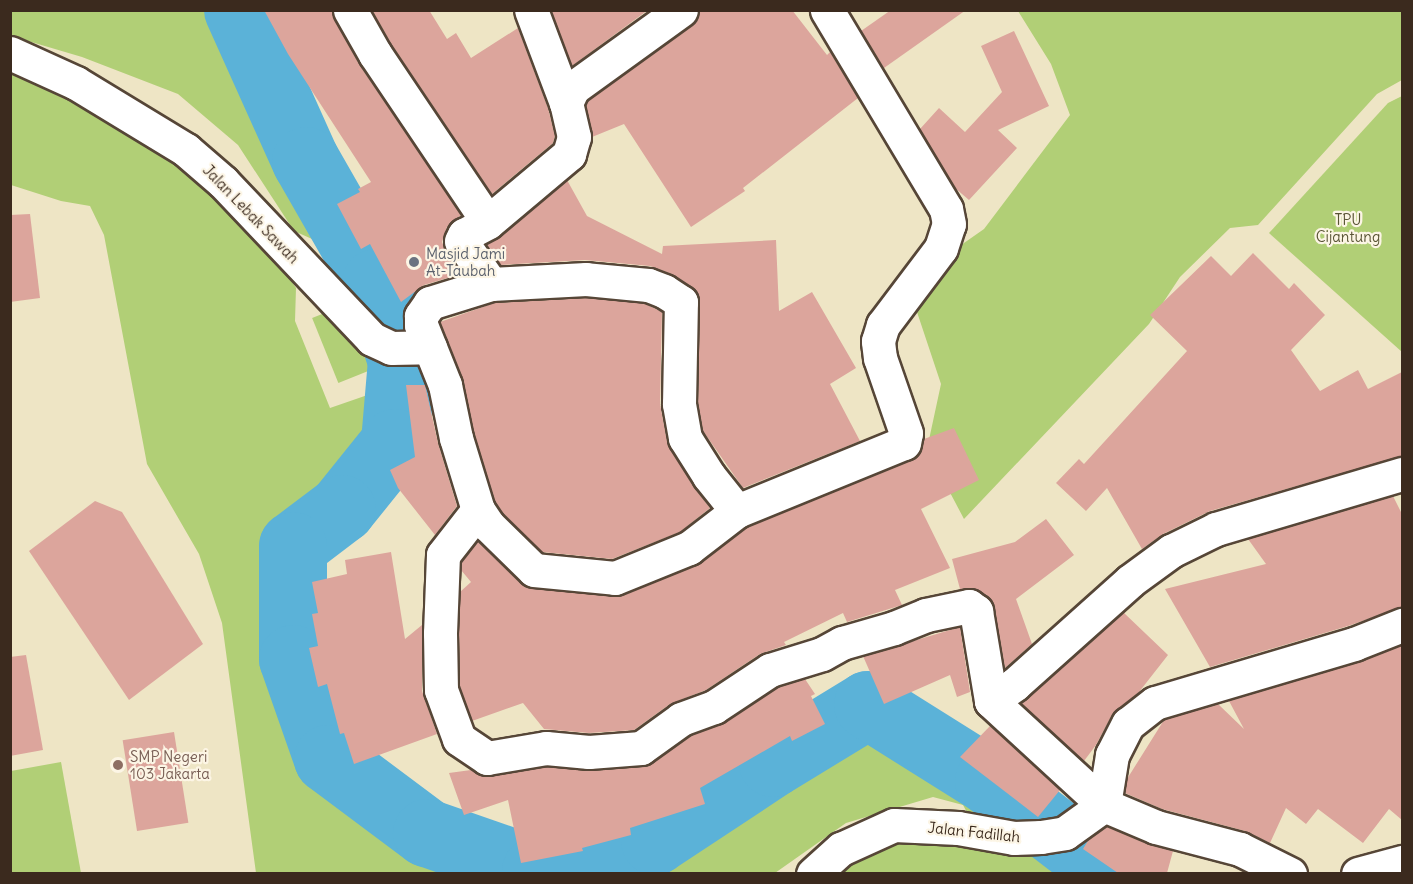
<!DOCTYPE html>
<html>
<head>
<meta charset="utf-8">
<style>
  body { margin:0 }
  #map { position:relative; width:1413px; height:884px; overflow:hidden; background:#eee5c5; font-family:Delius,sans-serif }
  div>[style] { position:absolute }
  .green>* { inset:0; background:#b1cf76; transform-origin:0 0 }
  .river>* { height:68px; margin:-34px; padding:0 34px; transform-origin:34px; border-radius:34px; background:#5bb2d8 }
  .building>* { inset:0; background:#dca59c; transform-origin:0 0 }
  .roads { filter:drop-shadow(2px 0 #564637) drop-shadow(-2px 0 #564637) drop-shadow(0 2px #564637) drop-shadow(0 -2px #564637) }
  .street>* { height:33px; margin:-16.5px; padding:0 16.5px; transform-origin:16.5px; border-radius:16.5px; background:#fff }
  .dots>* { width:16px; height:16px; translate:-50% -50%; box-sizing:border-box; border:3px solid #fcf5e5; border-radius:50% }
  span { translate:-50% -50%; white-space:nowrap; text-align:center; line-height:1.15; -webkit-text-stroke:4.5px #fcf5e5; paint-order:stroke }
  .street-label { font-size:15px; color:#3b2a1e }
  .park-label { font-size:15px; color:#585334 }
  .worship-label { font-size:15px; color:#5b616d }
  .left { translate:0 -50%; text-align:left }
  .education-label { font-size:15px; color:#785e54 }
  .frame { position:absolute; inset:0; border:12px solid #3b2a1e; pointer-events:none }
</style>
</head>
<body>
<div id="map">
  <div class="green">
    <i style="clip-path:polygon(10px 11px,217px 11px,257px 125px,302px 206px,337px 250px,294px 231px,238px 145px,178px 94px,82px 57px,11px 36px)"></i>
    <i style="clip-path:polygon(1018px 11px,1402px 11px,1402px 80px,1377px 94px,1258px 225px,1230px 228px,1180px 277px,1149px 324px,964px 519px,927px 449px,941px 384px,913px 300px,924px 271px,984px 229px,1070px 115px,1051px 64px)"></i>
    <i style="clip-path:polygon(10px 71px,112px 120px,153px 144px,227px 208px,284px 270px,296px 288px,295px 321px,330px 408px,382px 390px,379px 422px,366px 451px,349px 475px,282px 523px,271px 586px,275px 649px,308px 762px,347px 803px,460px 865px,487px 873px,256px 873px,222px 623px,199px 554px,147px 464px,104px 235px,90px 206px,61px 201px,11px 185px)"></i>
    <i style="clip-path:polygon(1402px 96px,1402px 352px,1269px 233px,1388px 103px)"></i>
    <i style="left:352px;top:302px;width:70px;height:43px;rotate:68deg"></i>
    <i style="clip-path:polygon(860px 736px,937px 767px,998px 800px,970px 818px,963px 805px,933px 797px,846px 823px,775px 873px,610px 874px,635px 872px,676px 859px,766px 802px,807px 766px)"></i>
    <i style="clip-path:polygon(61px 762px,81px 873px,11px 873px,11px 771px)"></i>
    <i style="clip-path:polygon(914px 835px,1048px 841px,1093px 873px,834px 874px,857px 853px)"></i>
  </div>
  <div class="river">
    <i style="left:238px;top:10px;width:166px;rotate:65.8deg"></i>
    <i style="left:306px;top:161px;width:141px;rotate:60.2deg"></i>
    <i style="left:376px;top:283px;width:82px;rotate:71.6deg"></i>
    <i style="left:402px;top:361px;width:82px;rotate:94.9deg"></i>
    <i style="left:395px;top:443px;width:85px;rotate:128.8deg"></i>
    <i style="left:342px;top:509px;width:61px;rotate:142.9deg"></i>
    <i style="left:293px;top:546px;width:113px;rotate:90deg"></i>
    <i style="left:293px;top:659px;width:106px;rotate:70.7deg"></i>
    <i style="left:328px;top:759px;width:124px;rotate:36.8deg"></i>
    <i style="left:427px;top:833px;width:115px;rotate:19.2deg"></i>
    <i style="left:536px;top:871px;width:123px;rotate:-14.1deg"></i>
    <i style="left:655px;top:841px;width:141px;rotate:-33.5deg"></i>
    <i style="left:773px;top:763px;width:111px;rotate:-31.4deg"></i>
    <i style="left:868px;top:705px;width:143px;rotate:32.1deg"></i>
    <i style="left:989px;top:781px;width:153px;rotate:37.5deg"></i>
  </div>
  <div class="building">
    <i style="clip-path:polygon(264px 10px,331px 10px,359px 64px,461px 215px,447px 227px,442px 242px,446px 252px,461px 274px,424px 285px,401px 302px,370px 244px,361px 249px,337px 204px,360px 192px,358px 189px,371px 182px,288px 54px)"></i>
    <i style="clip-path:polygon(372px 10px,429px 10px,447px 39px,456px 33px,471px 58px,518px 28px,548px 108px,555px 136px,553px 143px,492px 194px,391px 44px)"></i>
    <i style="clip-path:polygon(551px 10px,648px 10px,572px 66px)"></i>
    <i style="clip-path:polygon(699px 10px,792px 10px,827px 55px,830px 52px,858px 98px,743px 188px,745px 191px,691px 227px,624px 124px,592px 137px,586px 105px,588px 100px,692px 25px)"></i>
    <i style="clip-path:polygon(891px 10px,966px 10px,884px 68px,861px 31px)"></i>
    <i style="clip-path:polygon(1014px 31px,1049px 106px,998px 130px,1017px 148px,969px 200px,955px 188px,920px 129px,939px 108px,965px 132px,1002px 92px,981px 46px)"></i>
    <i style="clip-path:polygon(567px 180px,587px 216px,662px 254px,663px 246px,776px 240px,779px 311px,812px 292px,856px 368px,830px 384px,860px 441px,743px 488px,703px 431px,698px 403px,700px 302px,698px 294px,692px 287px,671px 274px,650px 266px,585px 260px,500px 265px,486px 244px,500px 237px)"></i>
    <i style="clip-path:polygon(30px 214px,40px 298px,10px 302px,10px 215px)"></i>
    <i style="clip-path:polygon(1253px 253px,1289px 289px,1294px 283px,1325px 315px,1291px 350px,1320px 391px,1358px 370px,1368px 389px,1402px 372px,1402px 456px,1210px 511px,1163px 534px,1142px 549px,1107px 488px,1086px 511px,1056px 483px,1079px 459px,1084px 464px,1187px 351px,1150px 315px,1211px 256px,1231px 276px)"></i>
    <i style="clip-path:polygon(586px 298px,644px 303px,662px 312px,660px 404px,667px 441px,693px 486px,710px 508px,680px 532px,612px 559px,542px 552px,503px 513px,495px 502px,474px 433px,462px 378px,440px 322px,494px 303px)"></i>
    <i style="clip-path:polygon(406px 385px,425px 385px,438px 443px,457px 506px,435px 535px,398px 488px,390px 470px,415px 457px)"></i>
    <i style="clip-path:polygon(954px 428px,979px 480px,921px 509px,950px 568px,895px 590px,902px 605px,847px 622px,843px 613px,784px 642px,786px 645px,760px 654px,706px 690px,670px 704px,634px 730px,589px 733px,544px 729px,523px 703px,472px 721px,460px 687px,459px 633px,460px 592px,471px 582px,461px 570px,462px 562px,478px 541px,521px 583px,531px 588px,622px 596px,696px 565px,746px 527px,911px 460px,919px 454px,924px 439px)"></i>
    <i style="clip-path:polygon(1393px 496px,1402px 514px,1402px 607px,1348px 626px,1210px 667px,1165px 589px,1266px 564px,1248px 539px)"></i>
    <i style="clip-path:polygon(95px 501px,122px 512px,203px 644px,129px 700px,29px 551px)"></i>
    <i style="clip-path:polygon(1046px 519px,1074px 555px,1016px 599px,1032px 644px,1005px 668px,994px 607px,980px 591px,972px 588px,960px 589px,952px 559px,1015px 542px)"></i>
    <i style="clip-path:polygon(391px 552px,405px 639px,422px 625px,422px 691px,437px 734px,354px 764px,344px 733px,340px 734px,327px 684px,318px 687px,309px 648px,318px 646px,312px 614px,318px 613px,312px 582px,347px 574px,345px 560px)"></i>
    <i style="clip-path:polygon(1123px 612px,1168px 655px,1139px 692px,1112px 715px,1096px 745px,1084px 761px,1021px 703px)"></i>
    <i style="clip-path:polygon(960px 627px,970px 692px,957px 697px,950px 675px,884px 704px,863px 656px)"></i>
    <i style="clip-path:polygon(1402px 645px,1402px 820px,1389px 809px,1363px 843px,1318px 809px,1306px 824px,1286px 808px,1270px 843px,1245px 831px,1162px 809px,1125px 793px,1127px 779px,1164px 720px,1218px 704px,1244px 729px,1229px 701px,1359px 662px)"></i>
    <i style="clip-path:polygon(26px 655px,43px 750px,10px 756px,10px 657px)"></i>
    <i style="clip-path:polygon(805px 679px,815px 694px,811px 696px,825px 724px,792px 741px,790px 736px,700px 788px,705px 804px,630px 828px,631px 835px,582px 848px,583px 851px,521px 863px,508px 800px,464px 815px,449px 773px,471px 770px,490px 776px,547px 767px,590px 771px,643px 767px,652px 763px,690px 736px,724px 723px,778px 687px)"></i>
    <i style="clip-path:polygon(990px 726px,1060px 790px,1038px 817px,960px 757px)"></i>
    <i style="left:174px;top:732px;width:92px;height:52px;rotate:81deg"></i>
    <i style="clip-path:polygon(1106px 826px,1149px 844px,1173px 851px,1167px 873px,1118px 873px,1083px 849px,1089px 839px)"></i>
  </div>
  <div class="roads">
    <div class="street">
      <i style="left:350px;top:10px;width:51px;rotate:60.4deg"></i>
      <i style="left:375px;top:54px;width:202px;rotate:56.1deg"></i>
      <i style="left:10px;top:53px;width:72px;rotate:24.4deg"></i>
      <i style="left:76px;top:83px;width:129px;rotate:31.3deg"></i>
      <i style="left:186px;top:150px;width:49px;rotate:40.9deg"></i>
      <i style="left:223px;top:182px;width:216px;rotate:46.5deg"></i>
      <i style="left:372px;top:339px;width:21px;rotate:25deg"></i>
      <i style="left:391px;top:348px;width:39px;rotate:-1deg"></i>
      <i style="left:566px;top:103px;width:17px;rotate:-65deg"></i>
      <i style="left:573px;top:88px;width:133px;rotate:-35.8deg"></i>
      <i style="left:491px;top:284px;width:52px;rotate:-124.9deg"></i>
      <i style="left:461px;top:241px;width:7px;rotate:-63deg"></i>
      <i style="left:464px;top:235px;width:27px;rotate:-28deg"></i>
      <i style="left:488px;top:222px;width:106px;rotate:-40deg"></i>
      <i style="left:569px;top:154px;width:18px;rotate:-74deg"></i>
      <i style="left:574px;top:137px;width:35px;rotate:-103deg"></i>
      <i style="left:566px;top:103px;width:99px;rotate:-110.6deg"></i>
      <i style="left:478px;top:510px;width:57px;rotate:127.9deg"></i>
      <i style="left:443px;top:555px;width:78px;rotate:92.2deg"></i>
      <i style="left:440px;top:633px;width:57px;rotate:89deg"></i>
      <i style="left:441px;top:690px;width:52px;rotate:69.8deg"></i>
      <i style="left:459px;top:739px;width:34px;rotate:34deg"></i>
      <i style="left:487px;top:758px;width:60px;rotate:-9.6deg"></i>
      <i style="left:546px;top:748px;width:43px;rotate:5.3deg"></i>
      <i style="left:589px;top:752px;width:52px;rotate:-4.4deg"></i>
      <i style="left:641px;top:748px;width:49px;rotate:-35.9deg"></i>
      <i style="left:681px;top:719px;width:35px;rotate:-20deg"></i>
      <i style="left:714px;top:707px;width:67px;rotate:-33.5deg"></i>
      <i style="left:770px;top:670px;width:54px;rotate:-17.1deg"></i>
      <i style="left:822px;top:654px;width:23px;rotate:-29deg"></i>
      <i style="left:842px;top:643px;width:54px;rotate:-16.1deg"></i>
      <i style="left:894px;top:628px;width:35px;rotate:-22deg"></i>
      <i style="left:926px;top:615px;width:44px;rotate:-11.8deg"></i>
      <i style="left:969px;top:606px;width:9px;rotate:36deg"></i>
      <i style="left:976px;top:611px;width:91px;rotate:80.5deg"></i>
      <i style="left:991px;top:701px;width:29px;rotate:-35deg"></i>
      <i style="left:1015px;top:684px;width:154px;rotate:-41.8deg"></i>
      <i style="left:1130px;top:581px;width:51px;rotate:-36.2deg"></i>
      <i style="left:1171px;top:551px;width:50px;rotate:-26.1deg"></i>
      <i style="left:1216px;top:529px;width:194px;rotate:-16.5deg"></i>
      <i style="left:737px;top:511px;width:45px;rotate:-128.7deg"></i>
      <i style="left:709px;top:476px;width:45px;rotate:-122.3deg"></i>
      <i style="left:685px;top:438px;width:35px;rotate:-100deg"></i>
      <i style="left:679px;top:404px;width:102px;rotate:-88.9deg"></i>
      <i style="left:681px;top:302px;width:20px;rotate:-147deg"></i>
      <i style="left:664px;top:291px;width:17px;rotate:-159deg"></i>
      <i style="left:648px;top:285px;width:62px;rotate:-174.5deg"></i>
      <i style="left:586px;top:279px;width:95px;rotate:177deg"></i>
      <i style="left:491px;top:284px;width:64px;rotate:162.7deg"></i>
      <i style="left:430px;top:303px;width:16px;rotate:125deg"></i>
      <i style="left:421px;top:316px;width:9px;rotate:90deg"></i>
      <i style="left:421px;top:325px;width:65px;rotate:68.2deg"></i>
      <i style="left:445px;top:385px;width:54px;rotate:78.3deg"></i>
      <i style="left:456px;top:438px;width:75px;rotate:73deg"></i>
      <i style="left:478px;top:510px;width:18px;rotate:56deg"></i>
      <i style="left:488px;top:525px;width:64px;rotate:44.4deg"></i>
      <i style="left:534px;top:570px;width:81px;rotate:5.6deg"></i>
      <i style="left:615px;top:578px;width:80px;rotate:-22.1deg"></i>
      <i style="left:689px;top:548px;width:61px;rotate:-37.6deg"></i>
      <i style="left:737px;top:511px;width:180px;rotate:-22.2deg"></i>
      <i style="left:904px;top:443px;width:10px;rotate:-79deg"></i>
      <i style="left:906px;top:433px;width:79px;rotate:-109.1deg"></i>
      <i style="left:880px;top:358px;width:17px;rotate:-97deg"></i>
      <i style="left:878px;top:341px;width:17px;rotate:-73deg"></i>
      <i style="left:883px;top:325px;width:96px;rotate:-53deg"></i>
      <i style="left:941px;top:248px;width:25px;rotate:-72deg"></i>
      <i style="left:949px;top:224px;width:15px;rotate:-101deg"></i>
      <i style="left:946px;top:209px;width:232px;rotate:-120.9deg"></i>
      <i style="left:991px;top:701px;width:154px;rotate:42.6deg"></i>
      <i style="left:1104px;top:805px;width:51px;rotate:-80.9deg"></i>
      <i style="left:1112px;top:755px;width:35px;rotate:-63deg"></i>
      <i style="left:1128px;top:724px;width:34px;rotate:-38deg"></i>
      <i style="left:1155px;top:703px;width:208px;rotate:-16.5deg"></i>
      <i style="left:1354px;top:644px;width:52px;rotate:-21.6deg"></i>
      <i style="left:813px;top:874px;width:38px;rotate:-42deg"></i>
      <i style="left:841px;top:849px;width:58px;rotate:-24.4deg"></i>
      <i style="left:894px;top:825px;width:64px;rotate:2.7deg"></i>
      <i style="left:958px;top:828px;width:57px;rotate:10.1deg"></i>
      <i style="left:1014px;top:838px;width:27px;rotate:-2deg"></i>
      <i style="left:1041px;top:837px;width:24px;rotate:-9deg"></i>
      <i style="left:1065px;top:833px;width:48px;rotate:-35.7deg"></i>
      <i style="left:1104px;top:805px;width:56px;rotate:22.9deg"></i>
      <i style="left:1156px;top:827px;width:87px;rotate:14.7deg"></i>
      <i style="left:1240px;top:849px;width:56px;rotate:26.6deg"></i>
      <i style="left:1358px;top:874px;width:46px;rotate:-15.3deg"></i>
    </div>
  </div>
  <div class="dots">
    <i style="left:414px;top:262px;background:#6b7280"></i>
    <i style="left:118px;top:765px;background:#8d6e63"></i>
  </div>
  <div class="street-label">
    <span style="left:251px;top:214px;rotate:46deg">Jalan Lebak Sawah</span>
    <span style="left:974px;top:832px;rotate:6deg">Jalan Fadillah</span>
  </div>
  <div class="park-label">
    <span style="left:1348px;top:228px">TPU<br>Cijantung</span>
  </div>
  <div class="worship-label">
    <span class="left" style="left:426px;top:262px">Masjid Jami<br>At-Taubah</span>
  </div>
  <div class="education-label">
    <span class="left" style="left:130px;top:765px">SMP Negeri<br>103 Jakarta</span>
  </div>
  <div class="frame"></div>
</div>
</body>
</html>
